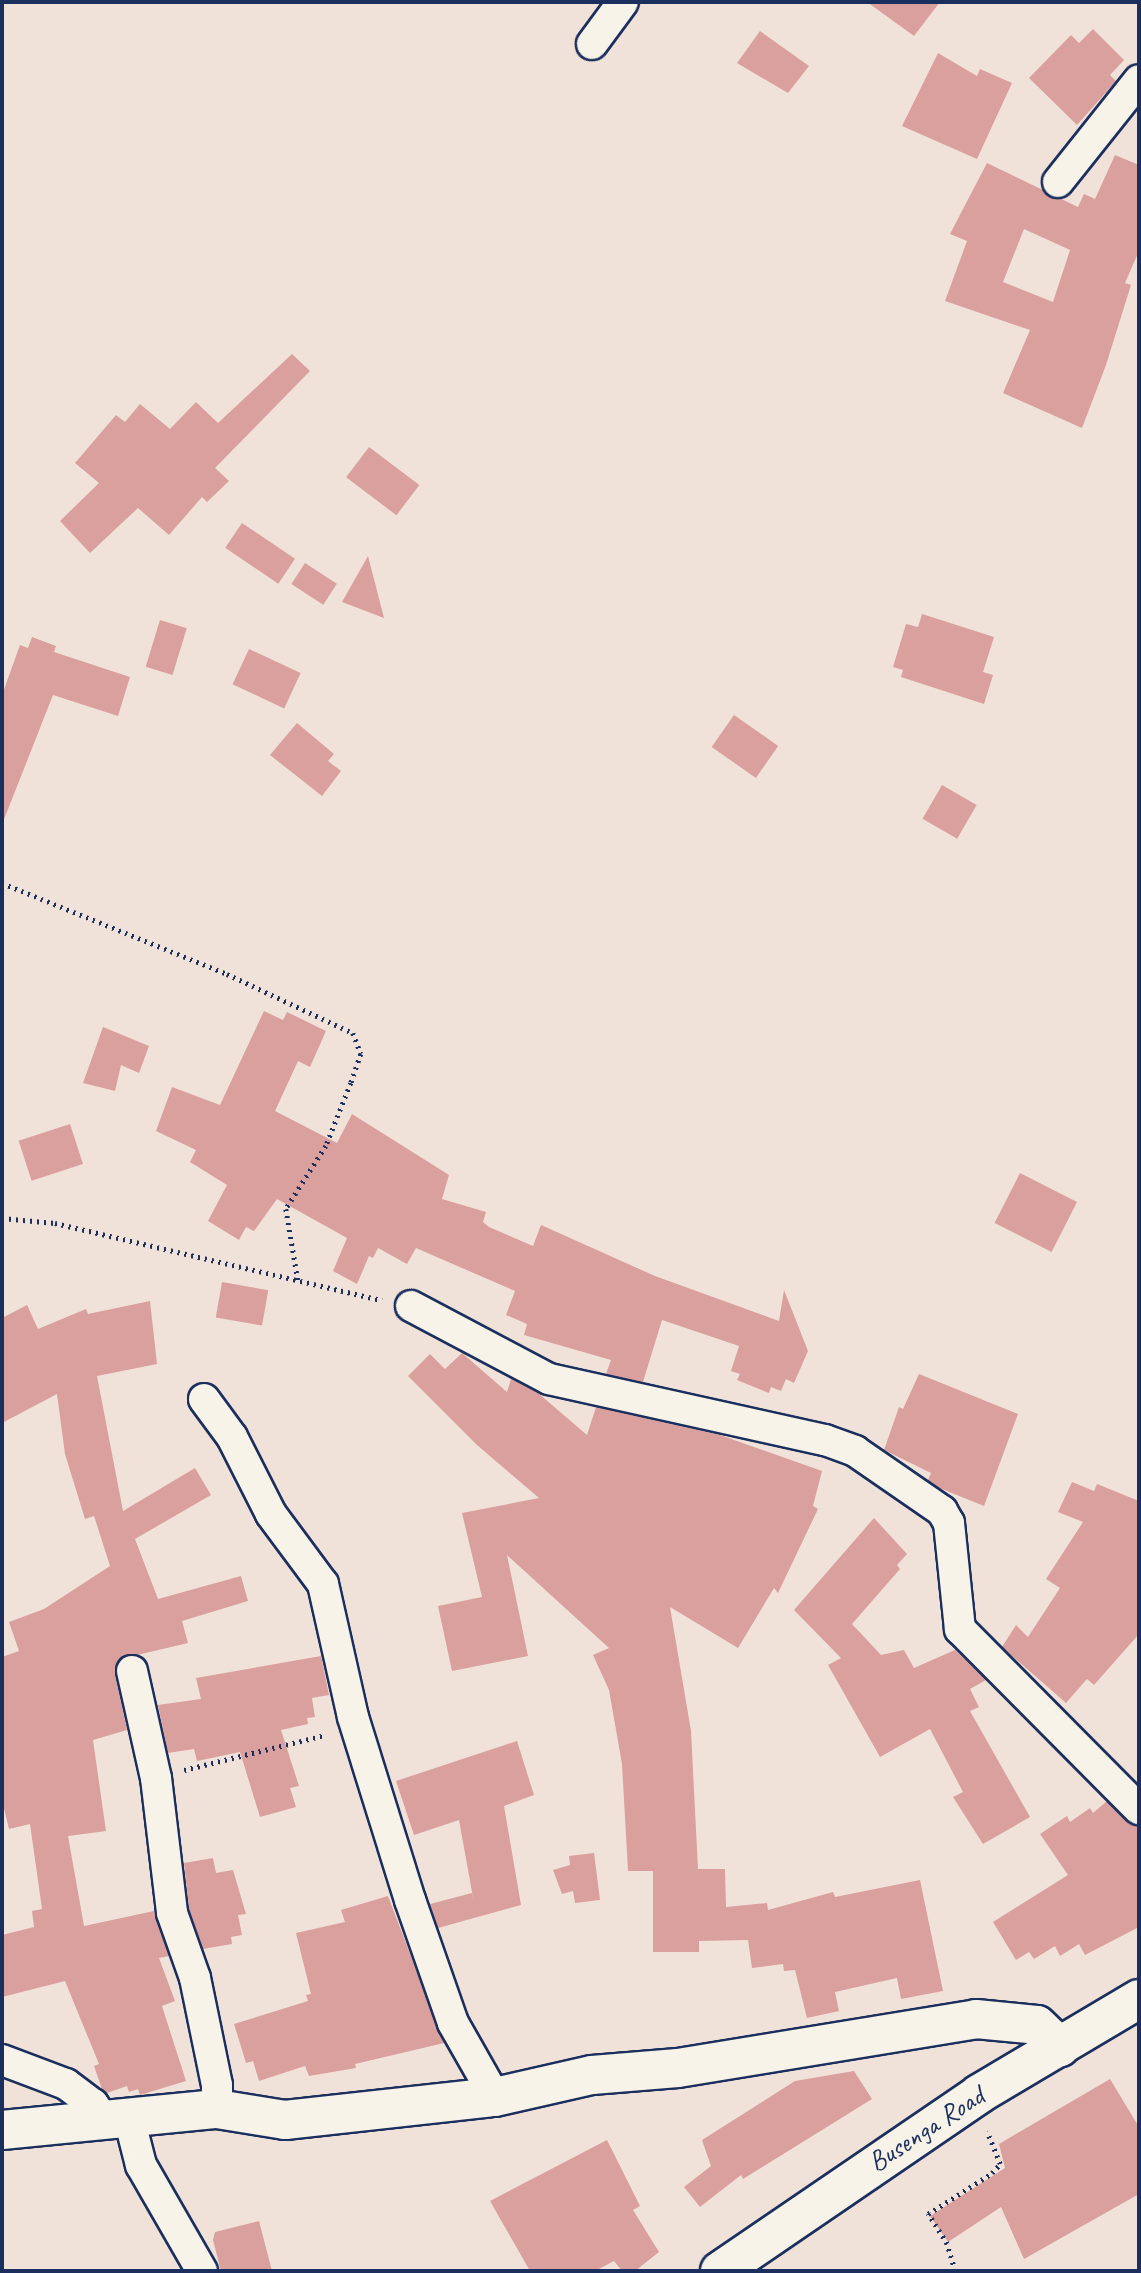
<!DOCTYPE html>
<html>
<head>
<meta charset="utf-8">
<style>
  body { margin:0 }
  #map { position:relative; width:1141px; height:2273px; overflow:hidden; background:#f1e2d9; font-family:Caveat,sans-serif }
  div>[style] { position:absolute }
  .building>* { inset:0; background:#daa09d; transform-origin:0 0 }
  .path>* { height:4.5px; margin-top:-2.25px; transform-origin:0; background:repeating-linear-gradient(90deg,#1b2f5e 0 2px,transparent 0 7px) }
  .roads { filter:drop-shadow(2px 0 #1b2f5e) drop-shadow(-2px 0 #1b2f5e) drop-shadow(0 2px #1b2f5e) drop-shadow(0 -2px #1b2f5e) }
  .street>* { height:30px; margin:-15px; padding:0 15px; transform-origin:15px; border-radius:15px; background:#f7f3e8 }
  .secondary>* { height:38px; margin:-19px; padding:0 19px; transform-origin:19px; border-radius:19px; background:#f7f3e8 }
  span { translate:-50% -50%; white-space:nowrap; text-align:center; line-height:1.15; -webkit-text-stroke:5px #f7f3e8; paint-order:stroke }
  .street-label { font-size:28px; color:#1b2f5e }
  .frame { position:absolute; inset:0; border:4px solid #1b2f5e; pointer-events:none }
</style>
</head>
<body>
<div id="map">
  <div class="building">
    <i style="clip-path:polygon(867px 2px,940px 2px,914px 36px)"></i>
    <i style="clip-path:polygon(1093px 29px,1124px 60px,1110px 75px,1116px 81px,1077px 125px,1029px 78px,1071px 35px,1079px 43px)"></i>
    <i style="clip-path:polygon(760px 31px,809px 66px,788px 93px,737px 63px)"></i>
    <i style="clip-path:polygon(938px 53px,977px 76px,980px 69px,1012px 83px,977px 159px,902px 126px)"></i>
    <i style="clip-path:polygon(evenodd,1115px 155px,1139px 165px,1139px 251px,1125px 283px,1131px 285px,1106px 365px,1082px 428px,1003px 393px,1030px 330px,945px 301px,967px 241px,950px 234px,987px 163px,1078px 207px,1084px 194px,1095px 199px,1115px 155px,1024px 229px,1070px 250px,1053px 302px,1003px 282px,1024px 229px)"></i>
    <i style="clip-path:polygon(292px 354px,310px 371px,215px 468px,229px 481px,207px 502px,202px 497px,169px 535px,138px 508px,90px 553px,60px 521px,99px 483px,75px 463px,116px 415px,125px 422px,140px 404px,170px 429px,196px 402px,218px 423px)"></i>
    <i style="left:369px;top:447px;width:63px;height:38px;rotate:37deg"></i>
    <i style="left:242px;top:523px;width:64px;height:30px;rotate:34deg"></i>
    <i style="clip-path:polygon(368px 556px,384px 618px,342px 602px)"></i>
    <i style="left:305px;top:563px;width:38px;height:25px;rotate:33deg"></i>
    <i style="clip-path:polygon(922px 614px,994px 637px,983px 672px,993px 675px,984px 704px,901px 677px,903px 670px,893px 667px,906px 624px,918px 627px)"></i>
    <i style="left:160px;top:620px;width:28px;height:49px;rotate:17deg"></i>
    <i style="clip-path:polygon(32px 637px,56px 646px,54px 652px,130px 677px,118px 716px,53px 695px,3px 822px,2px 695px,20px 645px,28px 648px)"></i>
    <i style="left:249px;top:649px;width:57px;height:39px;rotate:25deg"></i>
    <i style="left:734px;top:715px;width:54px;height:39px;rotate:35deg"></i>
    <i style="clip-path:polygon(297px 723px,334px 754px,328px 761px,341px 771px,322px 796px,270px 755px)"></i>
    <i style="left:942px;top:785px;width:40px;height:39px;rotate:30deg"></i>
    <i style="clip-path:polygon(264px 1011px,283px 1020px,287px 1012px,326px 1031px,310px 1067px,298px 1061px,275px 1111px,337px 1143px,352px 1114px,449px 1175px,442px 1199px,486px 1212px,483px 1222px,489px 1227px,533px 1246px,541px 1225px,655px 1276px,779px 1321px,784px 1290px,808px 1351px,794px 1383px,786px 1379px,781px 1391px,771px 1387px,769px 1393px,737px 1380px,740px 1374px,731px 1371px,739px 1346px,662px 1320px,643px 1382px,606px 1374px,611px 1360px,524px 1335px,527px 1324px,506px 1315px,515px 1291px,416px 1248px,407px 1264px,378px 1248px,373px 1258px,369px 1256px,357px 1284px,333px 1271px,347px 1238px,277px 1199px,254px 1231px,246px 1227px,239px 1240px,208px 1221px,227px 1185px,190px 1162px,196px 1150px,156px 1131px,172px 1087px,220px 1105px)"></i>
    <i style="clip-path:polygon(103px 1027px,149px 1046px,139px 1073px,121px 1065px,115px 1091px,83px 1083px)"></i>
    <i style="left:70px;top:1124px;width:42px;height:54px;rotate:72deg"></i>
    <i style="left:1020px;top:1173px;width:64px;height:56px;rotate:27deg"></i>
    <i style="left:222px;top:1282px;width:47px;height:36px;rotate:10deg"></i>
    <i style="clip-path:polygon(150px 1301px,157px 1364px,97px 1376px,123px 1511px,195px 1468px,211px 1495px,135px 1539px,158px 1599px,241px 1576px,248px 1601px,182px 1621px,188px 1643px,120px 1659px,115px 1675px,127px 1730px,93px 1740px,106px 1831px,68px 1836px,84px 1926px,154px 1911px,169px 1956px,159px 1958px,175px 2001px,162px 2006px,186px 2081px,140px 2095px,138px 2089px,129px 2092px,127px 2086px,107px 2093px,102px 2089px,94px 2066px,99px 2064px,65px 1981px,2px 1997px,2px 1935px,34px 1927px,32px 1911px,42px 1909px,30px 1824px,9px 1829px,2px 1800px,2px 1657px,19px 1651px,9px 1622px,44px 1609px,110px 1566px,94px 1516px,85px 1519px,65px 1454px,57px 1394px,2px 1423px,2px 1318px,27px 1305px,38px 1329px,86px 1309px,88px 1314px)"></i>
    <i style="clip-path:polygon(462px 1353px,507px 1392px,511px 1379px,538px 1393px,587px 1435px,596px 1407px,720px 1435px,822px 1471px,813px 1506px,818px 1509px,778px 1593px,774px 1588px,738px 1648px,670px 1607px,691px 1731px,698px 1869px,725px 1869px,726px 1907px,767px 1903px,768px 1910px,833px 1892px,835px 1897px,920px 1880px,943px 1991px,901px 1999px,897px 1978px,835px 1992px,839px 2011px,807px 2018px,795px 1970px,784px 1971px,783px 1964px,752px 1968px,748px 1940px,699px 1941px,699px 1952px,653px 1952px,653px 1871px,628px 1871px,622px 1764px,609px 1690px,593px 1655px,609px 1648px,507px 1555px,528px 1656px,452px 1671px,438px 1606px,482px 1597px,462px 1513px,539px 1498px,477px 1445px,408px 1376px,430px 1354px,445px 1369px)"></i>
    <i style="clip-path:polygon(919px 1374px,1018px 1414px,984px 1506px,937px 1487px,928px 1480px,931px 1473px,884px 1450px,899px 1407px,903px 1409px)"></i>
    <i style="clip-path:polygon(1072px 1482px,1094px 1491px,1097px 1484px,1139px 1501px,1139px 1634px,1094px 1685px,1087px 1679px,1066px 1703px,1002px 1647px,1016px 1625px,1028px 1637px,1060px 1588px,1046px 1579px,1083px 1522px,1058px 1512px)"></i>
    <i style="clip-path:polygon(874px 1518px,907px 1554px,897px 1565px,900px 1569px,852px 1624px,881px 1655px,904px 1650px,914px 1668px,955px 1650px,986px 1680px,970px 1689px,979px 1707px,970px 1711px,1030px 1817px,983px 1844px,953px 1797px,963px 1792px,930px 1729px,880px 1757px,828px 1665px,841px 1658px,794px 1610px)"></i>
    <i style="clip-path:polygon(321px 1656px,329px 1695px,312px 1698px,315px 1717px,307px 1718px,308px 1724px,281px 1730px,299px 1786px,290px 1788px,296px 1807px,260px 1817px,240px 1752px,197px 1761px,194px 1749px,168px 1753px,158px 1705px,201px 1699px,196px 1678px)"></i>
    <i style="clip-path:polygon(517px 1741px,534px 1795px,504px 1806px,521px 1905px,438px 1928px,430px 1904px,472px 1893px,474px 1903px,459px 1820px,414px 1835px,396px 1781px)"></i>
    <i style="clip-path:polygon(1107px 1801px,1127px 1821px,1139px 1826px,1139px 1927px,1085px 1955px,1079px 1944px,1060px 1956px,1055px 1946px,1034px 1959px,1029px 1952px,1016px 1960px,993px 1922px,1068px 1875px,1040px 1834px,1067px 1816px,1070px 1822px,1090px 1808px,1093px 1813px)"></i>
    <i style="clip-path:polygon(594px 1853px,600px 1900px,575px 1903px,573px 1891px,562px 1894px,553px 1870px,570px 1865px,569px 1856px)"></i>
    <i style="clip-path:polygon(213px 1858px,216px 1873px,233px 1870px,246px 1914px,238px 1915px,242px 1935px,231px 1937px,232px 1944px,203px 1949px,189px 1909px,184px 1863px)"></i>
    <i style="clip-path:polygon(388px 1896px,444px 2043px,355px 2064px,356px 2068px,309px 2076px,305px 2066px,259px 2081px,253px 2061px,246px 2063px,234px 2024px,308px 2001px,306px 1995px,311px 1994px,296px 1933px,345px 1922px,341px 1910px)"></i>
    <i style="clip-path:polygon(854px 2071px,872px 2099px,743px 2179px,741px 2175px,700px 2207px,684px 2187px,711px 2166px,702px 2140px,795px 2081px)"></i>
    <i style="clip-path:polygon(1110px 2079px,1139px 2127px,1139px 2194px,1024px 2259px,1001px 2207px,948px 2242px,930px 2216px,1005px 2168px,999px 2144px)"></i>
    <i style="clip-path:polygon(607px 2140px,640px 2206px,633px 2210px,659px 2252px,635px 2271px,622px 2271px,614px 2261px,595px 2271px,530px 2271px,490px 2201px)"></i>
    <i style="clip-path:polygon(259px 2221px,272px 2271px,221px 2271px,213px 2240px,215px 2232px)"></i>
  </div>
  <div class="path">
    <i style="left:2px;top:883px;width:243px;rotate:22deg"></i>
    <i style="left:227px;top:974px;width:139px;rotate:25.1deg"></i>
    <i style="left:353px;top:1033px;width:22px;rotate:69deg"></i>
    <i style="left:361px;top:1054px;width:31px;rotate:109deg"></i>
    <i style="left:351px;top:1083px;width:68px;rotate:111.6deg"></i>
    <i style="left:326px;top:1146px;width:75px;rotate:122.4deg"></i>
    <i style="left:286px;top:1209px;width:72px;rotate:80.4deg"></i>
    <i style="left:2px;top:1218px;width:53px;rotate:5.4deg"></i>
    <i style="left:55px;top:1223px;width:336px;rotate:13.3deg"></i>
    <i style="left:184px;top:1770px;width:145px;rotate:-13.9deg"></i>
    <i style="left:955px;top:2271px;width:28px;rotate:-107deg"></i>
    <i style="left:947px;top:2244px;width:36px;rotate:-122deg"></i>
    <i style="left:928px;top:2214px;width:76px;rotate:-32.6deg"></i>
    <i style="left:992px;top:2173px;width:12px;rotate:-48deg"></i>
    <i style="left:1000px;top:2164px;width:35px;rotate:-112deg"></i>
  </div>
  <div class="roads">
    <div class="street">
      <i style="left:592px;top:44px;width:52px;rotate:-53.6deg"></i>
      <i style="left:1058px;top:182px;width:130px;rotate:-51.5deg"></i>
      <i style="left:411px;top:1306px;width:156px;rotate:27.9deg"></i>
      <i style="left:549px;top:1379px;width:283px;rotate:12.5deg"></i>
      <i style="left:825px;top:1440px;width:32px;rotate:20deg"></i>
      <i style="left:855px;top:1451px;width:106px;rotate:34.6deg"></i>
      <i style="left:942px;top:1511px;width:14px;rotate:60deg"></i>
      <i style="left:949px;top:1523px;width:107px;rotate:84.1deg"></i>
      <i style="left:960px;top:1629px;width:254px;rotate:45.2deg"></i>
      <i style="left:204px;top:1399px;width:47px;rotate:53.6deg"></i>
      <i style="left:232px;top:1437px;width:86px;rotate:63.1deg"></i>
      <i style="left:271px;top:1514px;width:87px;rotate:53.4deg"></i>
      <i style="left:323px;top:1584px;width:136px;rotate:77.3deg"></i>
      <i style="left:353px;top:1717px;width:192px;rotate:72.7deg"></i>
      <i style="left:410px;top:1900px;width:130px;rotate:70.7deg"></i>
      <i style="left:453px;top:2023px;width:85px;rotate:60.4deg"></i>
      <i style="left:132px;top:1671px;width:110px;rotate:77.4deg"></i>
      <i style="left:156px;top:1778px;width:136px;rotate:83.2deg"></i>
      <i style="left:172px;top:1913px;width:69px;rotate:70.5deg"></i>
      <i style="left:195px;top:1978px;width:109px;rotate:78.4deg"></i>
      <i style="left:217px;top:2085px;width:24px;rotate:90deg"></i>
      <i style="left:2px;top:2060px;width:68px;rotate:20.6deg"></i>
      <i style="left:66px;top:2084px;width:34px;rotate:37deg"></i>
      <i style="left:93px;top:2104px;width:20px;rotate:57deg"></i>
      <i style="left:129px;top:2118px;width:49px;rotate:75.7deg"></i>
      <i style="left:141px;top:2165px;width:122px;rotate:60.1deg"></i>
    </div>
    <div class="secondary">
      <i style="left:2px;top:2130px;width:216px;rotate:-5.6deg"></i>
      <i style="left:217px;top:2109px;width:69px;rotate:9.2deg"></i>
      <i style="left:285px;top:2120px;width:211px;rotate:-6.3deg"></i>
      <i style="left:495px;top:2097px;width:99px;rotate:-12.8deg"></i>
      <i style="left:592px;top:2075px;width:86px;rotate:-4.7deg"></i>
      <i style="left:678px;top:2068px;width:302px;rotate:-9.3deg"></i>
      <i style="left:976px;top:2019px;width:61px;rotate:5.6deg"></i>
      <i style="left:1037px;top:2025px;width:32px;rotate:44deg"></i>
      <i style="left:720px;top:2271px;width:314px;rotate:-34.3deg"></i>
      <i style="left:979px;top:2094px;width:186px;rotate:-30.7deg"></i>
    </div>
  </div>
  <div class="street-label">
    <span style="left:926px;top:2129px;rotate:-33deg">Busenga Road</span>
  </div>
  <div class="frame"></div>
</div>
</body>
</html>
